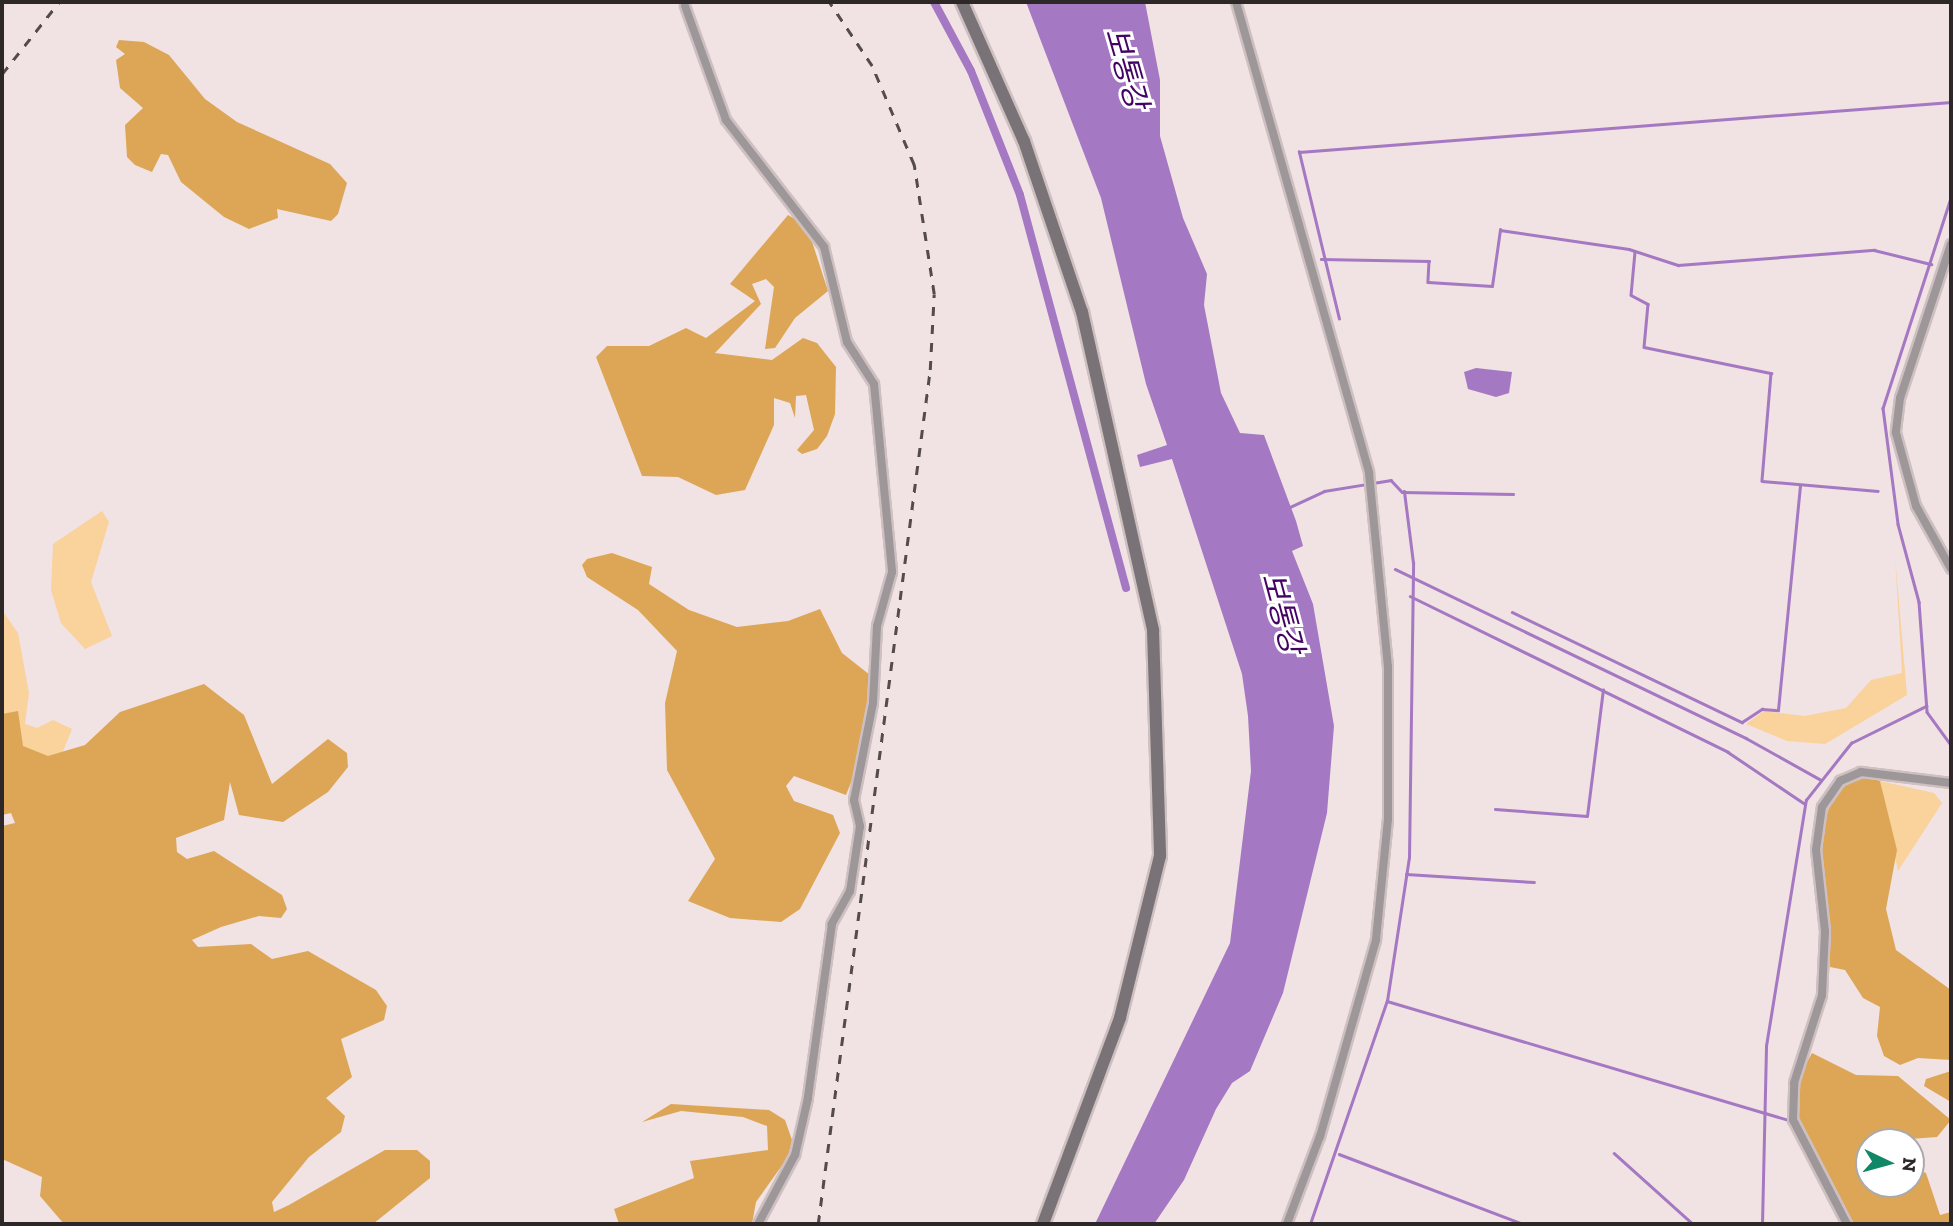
<!DOCTYPE html>
<html>
<head>
<meta charset="utf-8">
<style>
  body { margin:0 }
  #map { position:relative; width:1953px; height:1226px; overflow:hidden; background:#f1e2e3; font-family:"Zilla Slab","Noto Sans KR",serif }
  div>[style] { position:absolute }
  .green>* { inset:0; background:#f9d29c }
  .forest>* { inset:0; background:#dca656 }
  .water>* { inset:0; background:#a478c2 }
  .stream>* { height:2.5px; margin:-1.25px; padding:0 1.25px; transform-origin:1.25px; border-radius:1.25px; background:#a478c2 }
  .canal>* { height:8px; margin:-4px; padding:0 4px; transform-origin:4px; border-radius:4px; background:#a478c2 }
  .roads { filter:drop-shadow(2px 0 #cec0c1) drop-shadow(-2px 0 #cec0c1) drop-shadow(0 2px #cec0c1) drop-shadow(0 -2px #cec0c1) }
  .minor>* { height:8px; margin:-4px; padding:0 4px; transform-origin:4px; border-radius:4px; background:#9d979a }
  .secondary>* { height:12px; margin:-6px; padding:0 6px; transform-origin:6px; border-radius:6px; background:#797276 }
  .rail>* { height:2.5px; margin-top:-1.25px; transform-origin:0; background:repeating-linear-gradient(90deg,#534b4c 0 9px,transparent 0 18px) }
  span { translate:-50% -50%; white-space:nowrap; text-align:center; line-height:1.15; -webkit-text-stroke:6px #fff; paint-order:stroke }
  .water-label { font-size:30px; color:#440362; font-style:italic }
  .frame { position:absolute; inset:0; border:4px solid #2d2728; pointer-events:none }
  .north { position:absolute; left:1855px; top:1128px; width:70px; height:70px; box-sizing:border-box; background:#fff; border:2px solid #aba9a9; border-radius:50%; rotate:95deg; font-size:19px; font-weight:700; line-height:28px; text-align:center; color:#2d2728 }
  .north::after { content:''; display:block; margin:auto; width:24px; height:32px; background:#108767; clip-path:polygon(50% 0,100% 100%,50% 72%,0 100%) }
</style>
</head>
<body>
<div id="map">
  <div class="green">
    <i style="clip-path:polygon(102px 511px,109px 522px,91px 582px,112px 636px,85px 649px,61px 623px,51px 590px,53px 544px)"></i>
    <i style="clip-path:polygon(1895px 556px,1907px 695px,1825px 744px,1787px 741px,1746px 724px,1764px 711px,1805px 716px,1846px 708px,1871px 680px,1902px 673px)"></i>
    <i style="clip-path:polygon(2px 610px,18px 633px,29px 693px,25px 724px,37px 728px,53px 720px,72px 729px,57px 766px,2px 748px)"></i>
    <i style="clip-path:polygon(1880px 781px,1934px 793px,1942px 803px,1898px 871px)"></i>
  </div>
  <div class="forest">
    <i style="clip-path:polygon(119px 40px,144px 42px,169px 55px,205px 99px,237px 122px,330px 164px,347px 183px,338px 214px,331px 221px,277px 209px,278px 218px,249px 229px,224px 217px,181px 182px,168px 155px,161px 154px,152px 172px,135px 165px,127px 157px,125px 125px,143px 108px,120px 88px,116px 60px,125px 54px,116px 47px)"></i>
    <i style="clip-path:polygon(788px 215px,807px 226px,828px 291px,795px 318px,775px 348px,765px 349px,774px 287px,766px 279px,752px 284px,761px 304px,715px 353px,772px 360px,803px 338px,817px 343px,836px 367px,835px 414px,827px 436px,817px 449px,802px 454px,797px 450px,814px 430px,806px 395px,796px 396px,795px 418px,790px 403px,774px 398px,774px 425px,745px 490px,716px 495px,678px 477px,642px 476px,596px 357px,607px 346px,649px 346px,686px 328px,706px 338px,755px 301px,730px 284px)"></i>
    <i style="clip-path:polygon(612px 553px,652px 567px,649px 584px,689px 610px,737px 627px,788px 621px,820px 609px,842px 653px,870px 675px,862px 755px,846px 795px,794px 776px,786px 786px,794px 801px,833px 815px,840px 833px,800px 909px,781px 922px,730px 918px,688px 901px,715px 859px,667px 770px,665px 703px,677px 651px,638px 610px,587px 577px,582px 565px,587px 559px)"></i>
    <i style="clip-path:polygon(204px 684px,244px 715px,272px 784px,328px 739px,347px 753px,348px 767px,328px 792px,283px 822px,239px 815px,230px 782px,224px 820px,176px 838px,177px 852px,187px 859px,214px 851px,282px 895px,287px 909px,281px 918px,259px 916px,221px 927px,192px 940px,198px 947px,251px 944px,272px 959px,308px 951px,376px 990px,387px 1006px,384px 1020px,341px 1039px,352px 1077px,326px 1098px,345px 1116px,341px 1132px,309px 1157px,272px 1202px,274px 1212px,289px 1205px,385px 1150px,417px 1150px,430px 1161px,430px 1178px,373px 1224px,64px 1224px,40px 1196px,42px 1177px,2px 1159px,2px 826px,15px 823px,11px 813px,2px 815px,2px 714px,18px 711px,23px 746px,48px 756px,85px 745px,120px 712px)"></i>
    <i style="clip-path:polygon(1861px 775px,1880px 781px,1897px 850px,1886px 909px,1896px 950px,1951px 990px,1951px 1060px,1918px 1058px,1900px 1065px,1884px 1056px,1877px 1036px,1880px 1007px,1863px 998px,1845px 970px,1830px 967px,1819px 866px,1821px 829px,1835px 793px)"></i>
    <i style="clip-path:polygon(1812px 1053px,1856px 1075px,1898px 1076px,1951px 1120px,1937px 1137px,1869px 1142px,1869px 1184px,1911px 1184px,1911px 1167px,1926px 1173px,1940px 1215px,1951px 1212px,1951px 1223px,1850px 1224px,1798px 1126px,1798px 1078px)"></i>
    <i style="clip-path:polygon(1951px 1071px,1951px 1102px,1924px 1086px,1926px 1079px)"></i>
    <i style="clip-path:polygon(671px 1104px,769px 1110px,785px 1120px,792px 1140px,788px 1157px,756px 1202px,752px 1224px,619px 1224px,614px 1209px,694px 1178px,690px 1161px,768px 1150px,767px 1126px,743px 1117px,681px 1111px,642px 1122px)"></i>
  </div>
  <div class="water">
    <i style="clip-path:polygon(1026px 2px,1145px 2px,1160px 80px,1160px 136px,1183px 218px,1207px 274px,1204px 305px,1221px 393px,1240px 433px,1264px 435px,1296px 521px,1303px 546px,1292px 551px,1313px 604px,1334px 726px,1327px 813px,1283px 993px,1250px 1071px,1232px 1083px,1216px 1109px,1184px 1180px,1154px 1224px,1095px 1224px,1230px 943px,1251px 771px,1248px 716px,1242px 674px,1172px 459px,1140px 467px,1137px 455px,1167px 445px,1146px 384px,1101px 198px)"></i>
    <i style="clip-path:polygon(1476px 368px,1512px 372px,1509px 393px,1496px 397px,1468px 389px,1464px 372px)"></i>
  </div>
  <div class="stream">
    <i style="left:1951px;top:198px;width:221px;rotate:107.9deg"></i>
    <i style="left:1883px;top:408px;width:117px;rotate:82.6deg"></i>
    <i style="left:1898px;top:524px;width:81px;rotate:74.9deg"></i>
    <i style="left:1919px;top:602px;width:110px;rotate:85.8deg"></i>
    <i style="left:1927px;top:712px;width:41px;rotate:54deg"></i>
    <i style="left:1635px;top:252px;width:43px;rotate:95.3deg"></i>
    <i style="left:1631px;top:295px;width:19px;rotate:28deg"></i>
    <i style="left:1648px;top:304px;width:43px;rotate:95.3deg"></i>
    <i style="left:1644px;top:347px;width:130px;rotate:11.6deg"></i>
    <i style="left:1771px;top:373px;width:108px;rotate:94.8deg"></i>
    <i style="left:1762px;top:481px;width:116px;rotate:4.9deg"></i>
    <i style="left:1321px;top:259px;width:108px;rotate:1.1deg"></i>
    <i style="left:1429px;top:261px;width:21px;rotate:93deg"></i>
    <i style="left:1428px;top:282px;width:64px;rotate:3.6deg"></i>
    <i style="left:1492px;top:286px;width:57px;rotate:-81.9deg"></i>
    <i style="left:1500px;top:230px;width:130px;rotate:8.4deg"></i>
    <i style="left:1629px;top:249px;width:52px;rotate:18.1deg"></i>
    <i style="left:1678px;top:265px;width:197px;rotate:-4.4deg"></i>
    <i style="left:1874px;top:250px;width:59px;rotate:13.8deg"></i>
    <i style="left:1339px;top:319px;width:172px;rotate:-103.5deg"></i>
    <i style="left:1299px;top:152px;width:654px;rotate:-4.39deg"></i>
    <i style="left:1373px;top:483px;width:18px;rotate:-9deg"></i>
    <i style="left:1391px;top:480px;width:16px;rotate:47deg"></i>
    <i style="left:1402px;top:492px;width:111px;rotate:1deg"></i>
    <i style="left:1288px;top:508px;width:40px;rotate:-25deg"></i>
    <i style="left:1324px;top:491px;width:44px;rotate:-9.2deg"></i>
    <i style="left:1395px;top:569px;width:390px;rotate:25.7deg"></i>
    <i style="left:1746px;top:738px;width:86px;rotate:29.2deg"></i>
    <i style="left:1410px;top:596px;width:354px;rotate:26.1deg"></i>
    <i style="left:1728px;top:752px;width:93px;rotate:34deg"></i>
    <i style="left:1512px;top:612px;width:255px;rotate:25.6deg"></i>
    <i style="left:1742px;top:722px;width:24px;rotate:-33deg"></i>
    <i style="left:1762px;top:709px;width:16px;rotate:4deg"></i>
    <i style="left:1778px;top:710px;width:225px;rotate:-84.4deg"></i>
    <i style="left:1495px;top:809px;width:92px;rotate:4.4deg"></i>
    <i style="left:1587px;top:816px;width:127px;rotate:-82.8deg"></i>
    <i style="left:1406px;top:874px;width:128px;rotate:3.6deg"></i>
    <i style="left:1387px;top:1001px;width:418px;rotate:16.5deg"></i>
    <i style="left:1614px;top:1153px;width:106px;rotate:41.9deg"></i>
    <i style="left:1339px;top:1154px;width:197px;rotate:20.8deg"></i>
    <i style="left:1310px;top:1224px;width:236px;rotate:-71deg"></i>
    <i style="left:1387px;top:1001px;width:145px;rotate:-81.3deg"></i>
    <i style="left:1409px;top:858px;width:295px;rotate:-89.2deg"></i>
    <i style="left:1413px;top:563px;width:72px;rotate:-97.2deg"></i>
    <i style="left:1762px;top:1224px;width:178px;rotate:-88.7deg"></i>
    <i style="left:1766px;top:1046px;width:249px;rotate:-80.8deg"></i>
    <i style="left:1806px;top:800px;width:73px;rotate:-51.7deg"></i>
    <i style="left:1851px;top:743px;width:84px;rotate:-26.3deg"></i>
  </div>
  <div class="canal">
    <i style="left:934px;top:2px;width:78px;rotate:61.8deg"></i>
    <i style="left:971px;top:71px;width:133px;rotate:68.4deg"></i>
    <i style="left:1020px;top:195px;width:407px;rotate:74.9deg"></i>
  </div>
  <div class="roads">
    <div class="minor">
      <i style="left:1236px;top:2px;width:489px;rotate:74.2deg"></i>
      <i style="left:1369px;top:473px;width:195px;rotate:84.4deg"></i>
      <i style="left:1388px;top:667px;width:152px;rotate:90deg"></i>
      <i style="left:1388px;top:819px;width:122px;rotate:95.7deg"></i>
      <i style="left:1376px;top:940px;width:204px;rotate:105.9deg"></i>
      <i style="left:1320px;top:1136px;width:94px;rotate:110.6deg"></i>
      <i style="left:685px;top:6px;width:121px;rotate:70.2deg"></i>
      <i style="left:726px;top:120px;width:160px;rotate:52.3deg"></i>
      <i style="left:824px;top:247px;width:98px;rotate:76.4deg"></i>
      <i style="left:847px;top:342px;width:50px;rotate:57.3deg"></i>
      <i style="left:874px;top:384px;width:189px;rotate:84.5deg"></i>
      <i style="left:892px;top:572px;width:56px;rotate:105.5deg"></i>
      <i style="left:877px;top:626px;width:77px;rotate:93deg"></i>
      <i style="left:873px;top:703px;width:99px;rotate:101.1deg"></i>
      <i style="left:854px;top:800px;width:27px;rotate:77deg"></i>
      <i style="left:860px;top:826px;width:66px;rotate:98.7deg"></i>
      <i style="left:850px;top:891px;width:38px;rotate:119deg"></i>
      <i style="left:832px;top:924px;width:176px;rotate:97.9deg"></i>
      <i style="left:808px;top:1098px;width:58px;rotate:102.8deg"></i>
      <i style="left:795px;top:1155px;width:78px;rotate:118.2deg"></i>
      <i style="left:1951px;top:244px;width:162px;rotate:108.3deg"></i>
      <i style="left:1900px;top:398px;width:35px;rotate:97deg"></i>
      <i style="left:1896px;top:433px;width:76px;rotate:74.7deg"></i>
      <i style="left:1916px;top:506px;width:72px;rotate:60.9deg"></i>
      <i style="left:1847px;top:1224px;width:117px;rotate:-117.4deg"></i>
      <i style="left:1793px;top:1120px;width:37px;rotate:-88deg"></i>
      <i style="left:1794px;top:1083px;width:92px;rotate:-72.3deg"></i>
      <i style="left:1822px;top:995px;width:64px;rotate:-87.3deg"></i>
      <i style="left:1825px;top:931px;width:81px;rotate:-96.3deg"></i>
      <i style="left:1816px;top:850px;width:43px;rotate:-82.1deg"></i>
      <i style="left:1822px;top:807px;width:32px;rotate:-55deg"></i>
      <i style="left:1840px;top:781px;width:23px;rotate:-23deg"></i>
      <i style="left:1861px;top:772px;width:91px;rotate:7deg"></i>
    </div>
    <div class="secondary">
      <i style="left:962px;top:2px;width:152px;rotate:66deg"></i>
      <i style="left:1024px;top:141px;width:181px;rotate:71.3deg"></i>
      <i style="left:1082px;top:312px;width:326px;rotate:77.4deg"></i>
      <i style="left:1153px;top:630px;width:226px;rotate:88.2deg"></i>
      <i style="left:1160px;top:856px;width:167px;rotate:103.9deg"></i>
      <i style="left:1120px;top:1018px;width:220px;rotate:110.5deg"></i>
    </div>
  </div>
  <div class="rail">
    <i style="left:2px;top:74px;width:92px;rotate:-51.6deg"></i>
    <i style="left:818px;top:1224px;width:861px;rotate:-82.53deg"></i>
    <i style="left:930px;top:370px;width:76px;rotate:-87deg"></i>
    <i style="left:934px;top:294px;width:131px;rotate:-98.8deg"></i>
    <i style="left:914px;top:165px;width:108px;rotate:-113deg"></i>
    <i style="left:872px;top:66px;width:77px;rotate:-123.9deg"></i>
  </div>
  <div class="water-label">
    <span style="left:1126px;top:68px;rotate:74deg">보통강</span>
    <span style="left:1282px;top:613px;rotate:75deg">보통강</span>
  </div>
  <div class="frame"></div>
  <div class="north">N</div>
</div>
</body>
</html>
